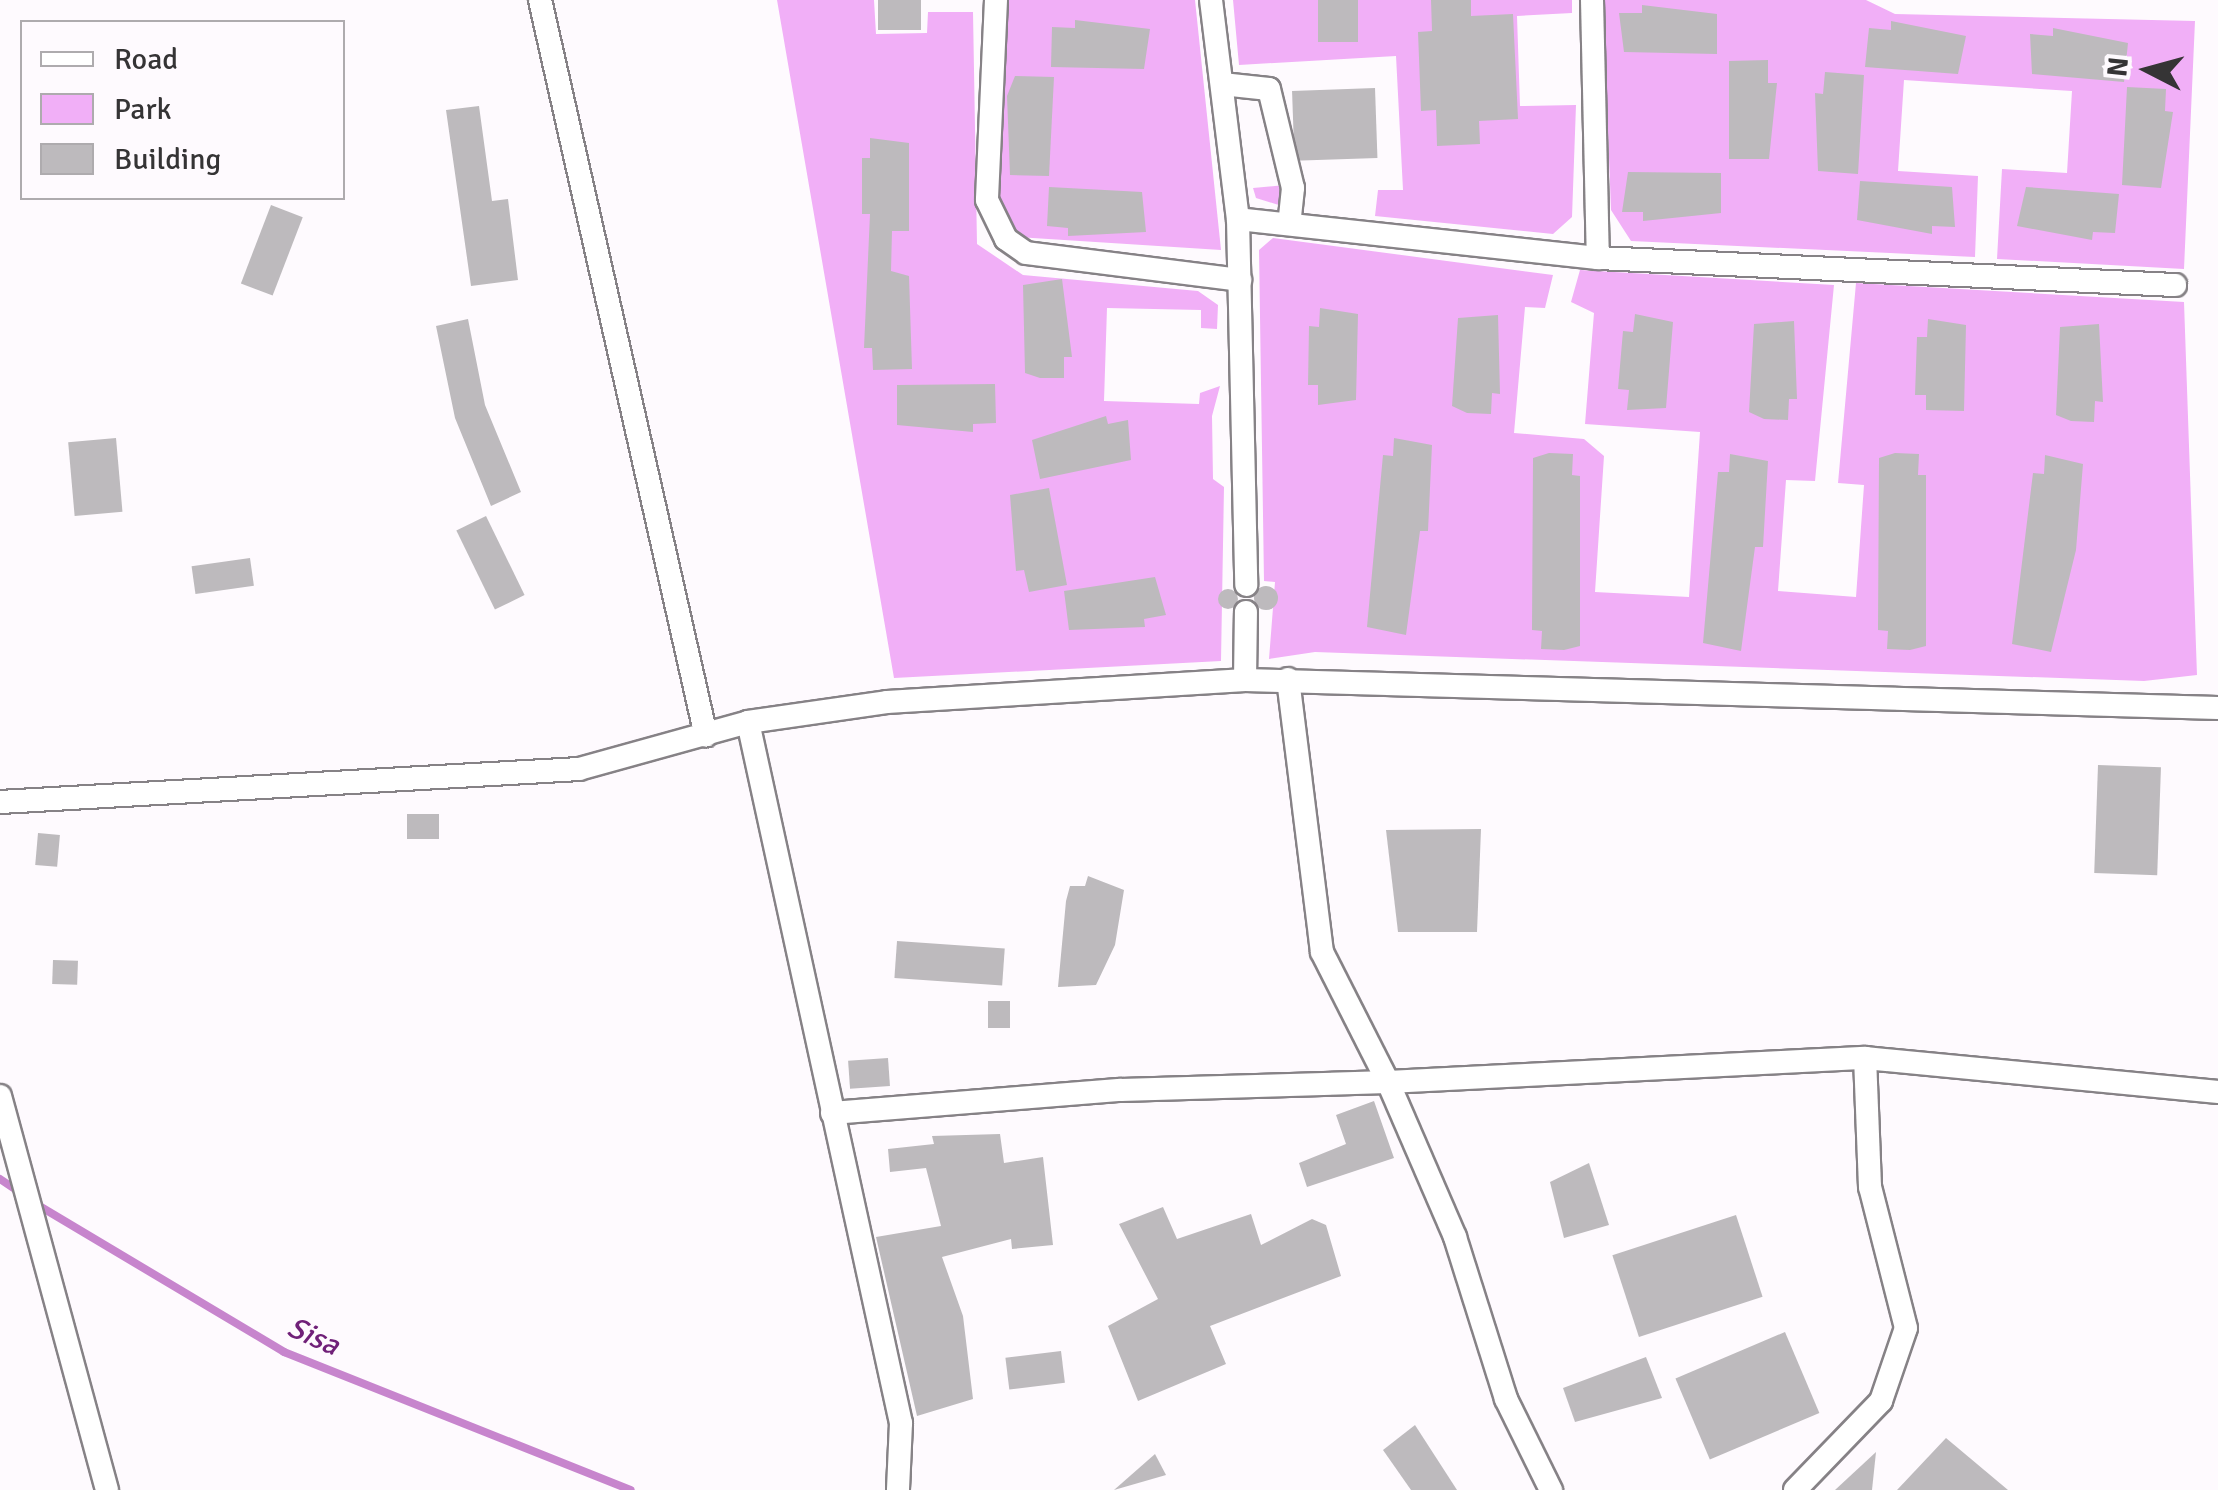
<!DOCTYPE html>
<html>
<head>
<meta charset="utf-8">
<style>
  body { margin:0 }
  #map { position:relative; width:2218px; height:1490px; overflow:hidden; background:#fefafe; font-family:Signika,sans-serif }
  div>[style] { position:absolute }
  .green>* { inset:0; background:#f1aff7 }
  .stream>* { height:8px; margin:-4px; padding:0 4px; transform-origin:4px; border-radius:4px; background:#c785cd }
  .building>* { inset:0; background:#bdbabd; transform-origin:0 0 }
  .round { border-radius:50% }
  .roads { filter:drop-shadow(2px 0 #868286) drop-shadow(-2px 0 #868286) drop-shadow(0 2px #868286) drop-shadow(0 -2px #868286) }
  .street>* { height:22px; margin:-11px; padding:0 11px; transform-origin:11px; border-radius:11px; background:#fff }
  span { translate:-50% -50%; white-space:nowrap; text-align:center; line-height:1.15; -webkit-text-stroke:9px #fefafe; paint-order:stroke }
  .water-label { font-size:30px; color:#702078; font-style:italic }
  .legend { position:absolute; left:20px; top:20px; width:325px; height:180px; box-sizing:border-box; background:#fefafe; border:2px solid #aeabae; margin:0; padding:12px 18px; list-style:none; font-size:30px; color:#353435 }
  .legend li { display:flex; align-items:center; gap:20px; height:50px }
  .legend b { width:50px; border:2px solid #aeabae }
  .north { position:absolute; left:2098px; top:20px; width:100px; height:100px; -webkit-text-stroke:8px #fefafe; paint-order:stroke; rotate:276deg; font-size:28px; font-weight:700; line-height:40px; text-align:center; color:#353435 }
  .north::after { content:''; display:block; margin:auto; width:35px; height:45px; background:#353435; clip-path:polygon(50% 0,100% 100%,50% 72%,0 100%) }
</style>
</head>
<body>
<div id="map">
  <div class="green">
    <i style="clip-path:polygon(777px 0,874px 0,876px 34px,927px 33px,928px 12px,973px 12px,977px 244px,1023px 275px,1198px 291px,1218px 305px,1217px 329px,1201px 328px,1201px 310px,1107px 308px,1104px 401px,1199px 404px,1200px 393px,1220px 386px,1212px 416px,1213px 479px,1224px 487px,1221px 661px,894px 678px)"></i>
    <i style="clip-path:polygon(1004px 0,1195px 0,1221px 250px,1017px 237px,995px 185px)"></i>
    <i style="clip-path:polygon(1233px 0,1572px 0,1572px 13px,1517px 16px,1520px 106px,1576px 105px,1572px 217px,1553px 234px,1375px 216px,1378px 190px,1403px 190px,1396px 56px,1239px 65px)"></i>
    <i style="clip-path:polygon(1603px 0,1866px 0,1895px 14px,2195px 21px,2184px 269px,1997px 259px,2002px 169px,2067px 173px,2072px 91px,1904px 80px,1898px 171px,1978px 176px,1975px 257px,1631px 241px,1611px 210px)"></i>
    <i style="clip-path:polygon(1285px 185px,1285px 207px,1256px 198px,1253px 188px)"></i>
    <i style="clip-path:polygon(1273px 238px,1553px 275px,1545px 308px,1525px 307px,1514px 433px,1584px 439px,1604px 456px,1595px 592px,1689px 597px,1700px 432px,1585px 424px,1594px 313px,1571px 302px,1580px 270px,1834px 285px,1815px 481px,1786px 480px,1778px 591px,1856px 597px,1864px 485px,1838px 483px,1856px 283px,2184px 302px,2197px 675px,2144px 681px,1315px 652px,1269px 659px,1275px 582px,1264px 581px,1259px 250px)"></i>
  </div>
  <div class="stream">
    <i style="left:0;top:1179px;width:25px;rotate:34deg"></i>
    <i style="left:36px;top:1204px;width:289px;rotate:30.8deg"></i>
    <i style="left:284px;top:1352px;width:373px;rotate:21.7deg"></i>
  </div>
  <div class="building">
    <i style="left:878px;top:0;width:43px;height:30px"></i>
    <i style="left:1318px;top:0;width:40px;height:42px"></i>
    <i style="clip-path:polygon(1431px 0,1471px 0,1471px 16px,1513px 14px,1518px 119px,1479px 121px,1480px 144px,1437px 146px,1436px 110px,1421px 111px,1418px 32px,1432px 31px)"></i>
    <i style="clip-path:polygon(1642px 5px,1717px 14px,1717px 54px,1624px 52px,1619px 13px,1642px 13px)"></i>
    <i style="clip-path:polygon(1075px 20px,1150px 29px,1144px 69px,1051px 67px,1052px 27px,1075px 28px)"></i>
    <i style="clip-path:polygon(1891px 21px,1966px 36px,1958px 74px,1865px 67px,1869px 28px,1891px 30px)"></i>
    <i style="clip-path:polygon(2053px 28px,2128px 43px,2124px 82px,2032px 74px,2030px 34px,2053px 36px)"></i>
    <i style="clip-path:polygon(1768px 60px,1768px 83px,1777px 83px,1769px 159px,1729px 159px,1729px 61px)"></i>
    <i style="clip-path:polygon(1825px 72px,1864px 75px,1858px 174px,1818px 171px,1815px 93px,1823px 94px)"></i>
    <i style="clip-path:polygon(1015px 76px,1054px 77px,1049px 176px,1010px 175px,1007px 96px)"></i>
    <i style="clip-path:polygon(2127px 87px,2166px 89px,2165px 111px,2173px 112px,2161px 188px,2122px 185px)"></i>
    <i style="left:1375px;top:88px;width:70px;height:83px;rotate:88deg"></i>
    <i style="clip-path:polygon(479px 106px,492px 201px,508px 199px,518px 280px,471px 286px,446px 110px)"></i>
    <i style="clip-path:polygon(870px 138px,909px 143px,909px 231px,892px 231px,891px 271px,909px 276px,912px 369px,873px 370px,872px 348px,864px 348px,870px 214px,862px 214px,862px 158px,870px 158px)"></i>
    <i style="clip-path:polygon(1628px 172px,1721px 173px,1721px 213px,1643px 221px,1643px 212px,1622px 212px)"></i>
    <i style="clip-path:polygon(1860px 181px,1952px 187px,1955px 227px,1932px 226px,1932px 234px,1857px 220px)"></i>
    <i style="clip-path:polygon(1049px 187px,1142px 192px,1146px 232px,1068px 236px,1068px 228px,1047px 226px)"></i>
    <i style="clip-path:polygon(2026px 187px,2119px 194px,2115px 233px,2093px 232px,2092px 240px,2017px 226px)"></i>
    <i style="left:271px;top:205px;width:34px;height:84px;rotate:21deg"></i>
    <i style="clip-path:polygon(1062px 279px,1072px 357px,1064px 357px,1064px 378px,1040px 378px,1025px 373px,1023px 285px)"></i>
    <i style="clip-path:polygon(1320px 308px,1358px 314px,1356px 400px,1318px 405px,1318px 385px,1308px 385px,1309px 326px,1319px 327px)"></i>
    <i style="clip-path:polygon(1635px 314px,1673px 322px,1666px 408px,1627px 410px,1629px 390px,1618px 389px,1623px 331px,1633px 332px)"></i>
    <i style="clip-path:polygon(1498px 315px,1500px 394px,1492px 393px,1491px 414px,1467px 413px,1452px 406px,1458px 318px)"></i>
    <i style="clip-path:polygon(468px 319px,485px 405px,521px 492px,491px 506px,455px 418px,436px 326px)"></i>
    <i style="clip-path:polygon(1928px 319px,1966px 325px,1964px 411px,1926px 410px,1926px 395px,1915px 395px,1917px 337px,1927px 337px)"></i>
    <i style="clip-path:polygon(1794px 321px,1797px 399px,1789px 399px,1788px 420px,1764px 419px,1749px 412px,1754px 324px)"></i>
    <i style="clip-path:polygon(2099px 324px,2103px 402px,2095px 401px,2094px 422px,2071px 421px,2056px 415px,2060px 327px)"></i>
    <i style="clip-path:polygon(995px 384px,996px 423px,973px 424px,973px 432px,897px 425px,897px 385px)"></i>
    <i style="clip-path:polygon(1106px 416px,1108px 424px,1128px 420px,1131px 460px,1040px 479px,1032px 440px)"></i>
    <i style="left:116px;top:438px;width:74px;height:48px;rotate:85deg"></i>
    <i style="clip-path:polygon(1394px 438px,1432px 445px,1428px 531px,1420px 531px,1406px 635px,1367px 627px,1383px 455px,1393px 456px)"></i>
    <i style="clip-path:polygon(1549px 453px,1573px 454px,1572px 475px,1580px 476px,1580px 646px,1564px 650px,1541px 649px,1542px 631px,1532px 630px,1533px 458px)"></i>
    <i style="clip-path:polygon(1895px 453px,1919px 454px,1918px 475px,1926px 475px,1926px 646px,1910px 650px,1887px 649px,1888px 631px,1878px 630px,1879px 458px)"></i>
    <i style="clip-path:polygon(1730px 454px,1768px 461px,1763px 547px,1755px 547px,1741px 651px,1703px 643px,1718px 472px,1729px 472px)"></i>
    <i style="clip-path:polygon(2045px 455px,2083px 464px,2076px 550px,2051px 652px,2012px 644px,2033px 473px,2044px 474px)"></i>
    <i style="clip-path:polygon(1049px 488px,1067px 585px,1029px 592px,1024px 570px,1016px 571px,1010px 495px)"></i>
    <i style="left:486px;top:516px;width:88px;height:33px;rotate:64deg"></i>
    <i style="left:250px;top:558px;width:28px;height:59px;rotate:82deg"></i>
    <i style="clip-path:polygon(1155px 577px,1166px 615px,1144px 619px,1145px 627px,1069px 630px,1064px 591px)"></i>
    <i class="round" style="left:1254px;top:586px;width:24px;height:24px"></i>
    <i class="round" style="left:1218px;top:589px;width:20px;height:20px"></i>
    <i style="left:2098px;top:765px;width:63px;height:108px;rotate:2deg"></i>
    <i style="left:439px;top:814px;width:25px;height:32px;rotate:90deg"></i>
    <i style="clip-path:polygon(1481px 829px,1477px 932px,1398px 932px,1386px 830px)"></i>
    <i style="left:38px;top:833px;width:22px;height:32px;rotate:5deg"></i>
    <i style="clip-path:polygon(1088px 876px,1124px 890px,1115px 945px,1096px 985px,1058px 987px,1066px 901px,1070px 886px,1085px 886px)"></i>
    <i style="left:897px;top:941px;width:108px;height:37px;rotate:4deg"></i>
    <i style="left:53px;top:960px;width:25px;height:24px;rotate:2deg"></i>
    <i style="left:988px;top:1001px;width:22px;height:27px"></i>
    <i style="left:888px;top:1058px;width:28px;height:40px;rotate:86deg"></i>
    <i style="clip-path:polygon(1374px 1101px,1394px 1158px,1307px 1187px,1299px 1163px,1346px 1144px,1336px 1115px)"></i>
    <i style="clip-path:polygon(1000px 1134px,1004px 1163px,1043px 1157px,1053px 1245px,1012px 1249px,1011px 1239px,942px 1257px,963px 1316px,973px 1399px,917px 1416px,876px 1237px,941px 1226px,926px 1168px,890px 1172px,888px 1149px,934px 1144px,932px 1136px)"></i>
    <i style="clip-path:polygon(1589px 1163px,1609px 1225px,1564px 1238px,1550px 1182px)"></i>
    <i style="clip-path:polygon(1163px 1207px,1177px 1239px,1251px 1214px,1261px 1245px,1312px 1219px,1326px 1225px,1341px 1276px,1210px 1326px,1226px 1364px,1138px 1401px,1108px 1326px,1158px 1299px,1119px 1224px)"></i>
    <i style="left:1736px;top:1215px;width:86px;height:130px;rotate:72deg"></i>
    <i style="left:1785px;top:1332px;width:88px;height:119px;rotate:67deg"></i>
    <i style="left:1061px;top:1351px;width:32px;height:56px;rotate:83deg"></i>
    <i style="clip-path:polygon(1646px 1357px,1662px 1398px,1575px 1422px,1563px 1388px)"></i>
    <i style="clip-path:polygon(1415px 1425px,1457px 1490px,1411px 1490px,1383px 1450px)"></i>
    <i style="clip-path:polygon(1946px 1438px,2008px 1490px,1897px 1490px)"></i>
    <i style="clip-path:polygon(1876px 1452px,1872px 1490px,1835px 1490px)"></i>
    <i style="clip-path:polygon(1155px 1454px,1166px 1475px,1114px 1490px)"></i>
  </div>
  <div class="roads">
    <div class="street">
      <i style="left:540px;top:0;width:754px;rotate:77.29deg"></i>
      <i style="left:996px;top:0;width:200px;rotate:92.6deg"></i>
      <i style="left:987px;top:200px;width:43px;rotate:64deg"></i>
      <i style="left:1006px;top:239px;width:24px;rotate:35deg"></i>
      <i style="left:1026px;top:253px;width:216px;rotate:7.2deg"></i>
      <i style="left:1211px;top:0;width:221px;rotate:83deg"></i>
      <i style="left:1238px;top:219px;width:366px;rotate:88.7deg"></i>
      <i style="left:1592px;top:0;width:258px;rotate:88.7deg"></i>
      <i style="left:1222px;top:84px;width:47px;rotate:6.1deg"></i>
      <i style="left:1269px;top:89px;width:102px;rotate:76.4deg"></i>
      <i style="left:1293px;top:188px;width:36px;rotate:96deg"></i>
      <i style="left:1238px;top:219px;width:362px;rotate:6.2deg"></i>
      <i style="left:1598px;top:258px;width:578px;rotate:2.68deg"></i>
      <i style="left:1288px;top:679px;width:275px;rotate:82.9deg"></i>
      <i style="left:1322px;top:952px;width:146px;rotate:63.1deg"></i>
      <i style="left:1388px;top:1082px;width:478px;rotate:-2.9deg"></i>
      <i style="left:1865px;top:1058px;width:355px;rotate:5.5deg"></i>
      <i style="left:1245px;top:680px;width:68px;rotate:-89.2deg"></i>
      <i style="left:748px;top:722px;width:718px;rotate:77.69deg"></i>
      <i style="left:901px;top:1423px;width:67px;rotate:92.6deg"></i>
      <i style="left:0;top:802px;width:580px;rotate:-3.26deg"></i>
      <i style="left:579px;top:769px;width:175px;rotate:-15.5deg"></i>
      <i style="left:748px;top:722px;width:140px;rotate:-8.2deg"></i>
      <i style="left:887px;top:702px;width:359px;rotate:-3.5deg"></i>
      <i style="left:1245px;top:680px;width:973px;rotate:1.65deg"></i>
      <i style="left:0;top:1096px;width:408px;rotate:74.8deg"></i>
      <i style="left:832px;top:1113px;width:290px;rotate:-4.6deg"></i>
      <i style="left:1121px;top:1090px;width:267px;rotate:-1.7deg"></i>
      <i style="left:1388px;top:1082px;width:169px;rotate:66.6deg"></i>
      <i style="left:1455px;top:1237px;width:170px;rotate:72.5deg"></i>
      <i style="left:1506px;top:1399px;width:102px;rotate:63.7deg"></i>
      <i style="left:1795px;top:1490px;width:124px;rotate:-46deg"></i>
      <i style="left:1881px;top:1401px;width:77px;rotate:-71.1deg"></i>
      <i style="left:1906px;top:1328px;width:146px;rotate:-104.3deg"></i>
      <i style="left:1870px;top:1187px;width:129px;rotate:-92.2deg"></i>
    </div>
  </div>
  <div class="water-label">
    <span style="left:313px;top:1337px;rotate:24deg">Sisa</span>
  </div>
  <ul class="legend">
  <li><b style="height:12px;background:#fff"></b>Road</li>
  <li><b style="height:28px;background:#f1aff7"></b>Park</li>
  <li><b style="height:28px;background:#bdbabd"></b>Building</li>
  </ul>
  <div class="north">N</div>
</div>
</body>
</html>
